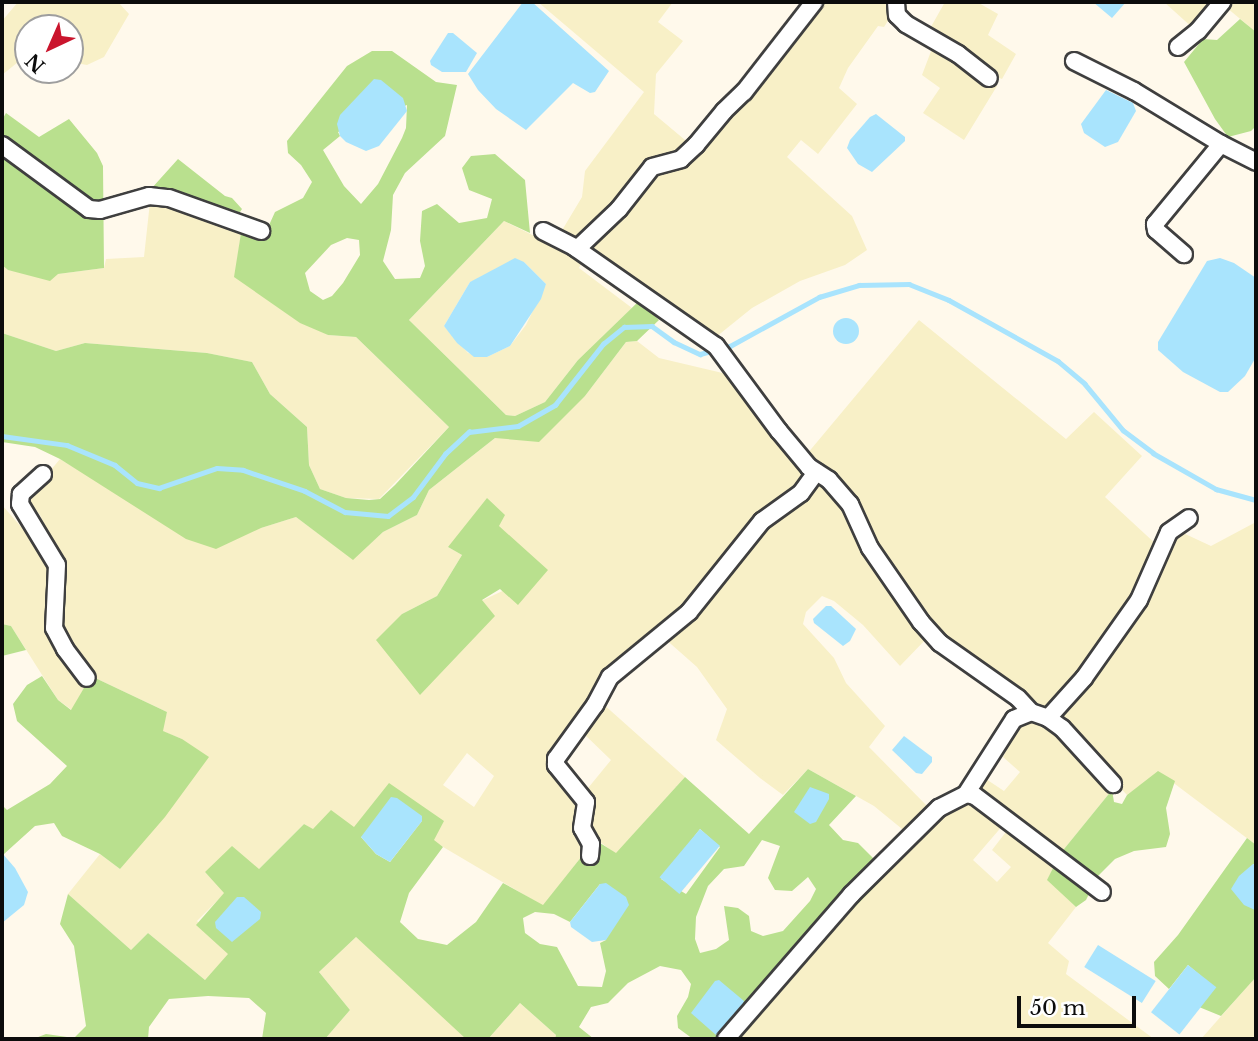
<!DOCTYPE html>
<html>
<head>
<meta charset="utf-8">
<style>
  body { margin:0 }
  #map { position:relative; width:1258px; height:1041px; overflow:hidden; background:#fff9eb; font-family:"Libre Baskerville",serif }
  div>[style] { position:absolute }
  .farmland>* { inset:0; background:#f8f0c7 }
  .forest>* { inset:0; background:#b9e08e }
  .water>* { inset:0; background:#a9e4fd; transform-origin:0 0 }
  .round { border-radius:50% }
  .stream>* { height:4.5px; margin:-2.25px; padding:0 2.25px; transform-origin:2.25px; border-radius:2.25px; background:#a9e4fd }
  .roads { filter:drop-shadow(2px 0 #3f3f3f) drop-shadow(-2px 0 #3f3f3f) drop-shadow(0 2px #3f3f3f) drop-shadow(0 -2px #3f3f3f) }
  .minor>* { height:16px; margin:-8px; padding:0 8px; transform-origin:8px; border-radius:8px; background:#fff }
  span { translate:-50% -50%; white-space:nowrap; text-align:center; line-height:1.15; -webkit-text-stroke:7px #fff; paint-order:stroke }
  .frame { position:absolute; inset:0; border:4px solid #0c0c0c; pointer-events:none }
  .north { position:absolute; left:14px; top:14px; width:70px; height:70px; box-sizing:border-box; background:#fff; border:2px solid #9e9e9e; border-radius:50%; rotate:224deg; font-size:19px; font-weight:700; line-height:28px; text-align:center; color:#0c0c0c }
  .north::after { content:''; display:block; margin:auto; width:24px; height:32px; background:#ca152d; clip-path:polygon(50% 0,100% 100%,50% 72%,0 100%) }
  .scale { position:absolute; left:1017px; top:996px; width:119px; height:32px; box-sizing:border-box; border:4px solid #0c0c0c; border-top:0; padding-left:9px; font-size:21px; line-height:24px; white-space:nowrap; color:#0c0c0c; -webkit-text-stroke:5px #fff; paint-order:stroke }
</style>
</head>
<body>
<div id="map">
  <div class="farmland">
    <i style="clip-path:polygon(18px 2px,118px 2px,129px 14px,104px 57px,87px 65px,70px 62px,70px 28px,28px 28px,28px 54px,2px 75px,2px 21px)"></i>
    <i style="clip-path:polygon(538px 2px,673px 2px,658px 22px,683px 41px,656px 74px,654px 114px,691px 145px,578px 243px,561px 232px,582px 197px,585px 171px,644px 92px)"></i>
    <i style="clip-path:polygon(819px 2px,900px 2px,884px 27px,878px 26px,848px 68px,839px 88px,857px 104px,818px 154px,801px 140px,787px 157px,852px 216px,867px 250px,845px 265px,800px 281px,752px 308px,716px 337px,586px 246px,658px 168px,677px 164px)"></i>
    <i style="clip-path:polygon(945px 2px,977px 2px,998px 14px,988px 35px,1016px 54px,1002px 79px,987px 73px,928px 32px)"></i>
    <i style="clip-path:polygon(1164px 2px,1216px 2px,1194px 29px)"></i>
    <i style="clip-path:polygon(1232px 2px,1256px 2px,1256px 32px,1227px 8px)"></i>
    <i style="clip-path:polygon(933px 46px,997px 86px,964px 140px,923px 113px,940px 88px,922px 75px)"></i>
    <i style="clip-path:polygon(150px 202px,171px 204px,241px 233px,235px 277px,328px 335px,356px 337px,449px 427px,379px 499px,346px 498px,320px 489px,309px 465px,307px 427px,270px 394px,252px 362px,207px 353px,85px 343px,56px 351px,2px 333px,2px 265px,8px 270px,58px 274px,104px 268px,106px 259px,144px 257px)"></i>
    <i style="clip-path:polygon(evenodd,504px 221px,583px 260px,579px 268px,632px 308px,578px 360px,545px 402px,515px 416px,506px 415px,409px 320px,504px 221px,524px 262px,546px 284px,526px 325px,510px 346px,487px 357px,468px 353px,444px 326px,470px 282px,524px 262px)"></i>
    <i style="clip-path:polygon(919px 320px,1066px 439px,1094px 412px,1142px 456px,1105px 497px,1158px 546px,1137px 598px,1047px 713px,1037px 709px,940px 637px,807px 454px)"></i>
    <i style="clip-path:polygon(evenodd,637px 341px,659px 358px,731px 375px,812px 475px,716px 578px,642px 643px,552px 758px,579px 801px,584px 845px,582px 856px,543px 906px,433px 841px,354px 828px,312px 829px,304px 824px,259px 869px,205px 872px,225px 893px,197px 921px,229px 954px,205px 980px,148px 933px,131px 950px,68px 894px,100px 854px,120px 869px,182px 739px,162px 731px,167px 712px,91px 676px,61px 626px,64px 569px,40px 515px,26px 500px,60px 459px,115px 492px,261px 528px,296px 517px,353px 559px,383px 532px,417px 515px,429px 490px,495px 438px,585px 396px,626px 342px,637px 341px,498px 526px,547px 570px,481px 601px,494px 616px,402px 614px,437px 596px,462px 555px,448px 547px,498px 526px,637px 341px,467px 753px,494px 776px,474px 807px,443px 785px,467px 753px)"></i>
    <i style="clip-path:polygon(815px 484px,827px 486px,845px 504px,929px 636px,900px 666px,863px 625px,834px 601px,822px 596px,806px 612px,803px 624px,834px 658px,846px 683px,885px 726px,869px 747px,930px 809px,907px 833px,874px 806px,808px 769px,783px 795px,760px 778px,716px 740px,727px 709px,697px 667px,663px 637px,765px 526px)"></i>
    <i style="clip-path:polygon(2px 505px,44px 553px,49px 567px,48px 619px,87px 683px,72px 710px,58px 700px,11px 626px,2px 624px)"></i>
    <i style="clip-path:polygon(1256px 522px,1256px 845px,1159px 772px,1127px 795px,1055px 718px,1172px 536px,1181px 532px,1211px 546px)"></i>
    <i style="clip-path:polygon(602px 703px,685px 777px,616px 854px,591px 835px,584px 793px,611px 760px,583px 733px)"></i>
    <i style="clip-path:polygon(1023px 718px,1047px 720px,1112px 790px,1060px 854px,979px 793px,986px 779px,1004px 791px,1020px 772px,1003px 757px)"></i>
    <i style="clip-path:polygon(974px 800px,1004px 824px,973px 860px,997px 882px,1011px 867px,992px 850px,1009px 828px,1055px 862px,1048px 880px,1076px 907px,1048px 943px,1069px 961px,1066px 974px,1154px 1039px,734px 1039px,816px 947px,900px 859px,933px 819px)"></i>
    <i style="clip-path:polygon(356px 937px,417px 991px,466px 1039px,325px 1039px,350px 1010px,319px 972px)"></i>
    <i style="clip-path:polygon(1256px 977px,1256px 1039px,1201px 1039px,1253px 980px)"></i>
    <i style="clip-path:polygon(520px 1003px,556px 1035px,555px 1039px,488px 1039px)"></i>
  </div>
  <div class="forest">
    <i style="clip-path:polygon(1240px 19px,1256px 32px,1256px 126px,1251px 131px,1228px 137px,1215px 119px,1184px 62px,1203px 39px,1217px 40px)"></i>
    <i style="clip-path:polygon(evenodd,372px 51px,392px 51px,436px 82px,457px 85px,445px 136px,405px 173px,393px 195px,391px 230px,383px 261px,395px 279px,420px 278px,425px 266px,420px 241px,422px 211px,437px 204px,459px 223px,487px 218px,492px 199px,469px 190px,462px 168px,471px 156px,495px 154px,525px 180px,530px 233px,504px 221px,409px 320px,506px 415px,515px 416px,545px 402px,578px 360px,639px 301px,659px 320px,637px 341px,626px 342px,585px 396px,539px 442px,495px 438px,429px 490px,417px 515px,383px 532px,353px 560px,296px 517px,261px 528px,216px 549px,186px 539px,60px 459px,35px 447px,2px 442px,2px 333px,56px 351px,85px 343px,207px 353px,252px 362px,270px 394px,307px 427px,309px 465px,320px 489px,346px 498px,369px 500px,380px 499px,395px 485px,449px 427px,356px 337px,328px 335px,300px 323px,234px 277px,241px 233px,255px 238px,265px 234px,275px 212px,303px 198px,312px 182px,301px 165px,288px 153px,287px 141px,347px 66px,372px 51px,407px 105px,406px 128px,402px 138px,378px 184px,361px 204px,344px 186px,323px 150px,340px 136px,338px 132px,407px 105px,372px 51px,347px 238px,359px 240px,360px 255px,343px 283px,332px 296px,323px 300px,310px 291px,305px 273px,331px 245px,347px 238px)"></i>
    <i style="clip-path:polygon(6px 113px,39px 137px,69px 119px,97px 153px,103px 166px,104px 268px,58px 274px,50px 281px,8px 270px,2px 265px,2px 120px)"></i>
    <i style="clip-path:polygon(178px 159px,225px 196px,232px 198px,242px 209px,236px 218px,151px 189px)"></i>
    <i style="clip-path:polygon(487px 498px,505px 515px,499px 526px,548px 570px,518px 605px,500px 589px,482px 600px,495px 616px,420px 695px,376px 640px,402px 614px,437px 596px,462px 555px,448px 547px)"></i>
    <i style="clip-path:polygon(2px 624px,11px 626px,26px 650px,2px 656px)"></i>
    <i style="clip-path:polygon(42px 676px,58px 700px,71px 710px,91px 676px,167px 712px,163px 731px,182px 739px,209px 757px,165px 817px,120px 869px,100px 854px,62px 836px,54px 823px,35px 826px,4px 854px,2px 853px,2px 805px,7px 810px,50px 784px,67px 766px,17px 721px,13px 704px,27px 685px)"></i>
    <i style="clip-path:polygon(evenodd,808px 769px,856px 796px,829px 825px,843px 840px,858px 843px,888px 873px,816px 947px,734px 1039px,693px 1039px,678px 1028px,677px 1016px,688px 997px,691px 984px,681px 970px,660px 966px,628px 983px,608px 1003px,591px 1007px,579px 1027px,594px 1039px,555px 1039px,556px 1035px,520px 1003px,488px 1039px,466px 1039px,356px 937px,319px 972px,350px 1010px,325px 1039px,262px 1039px,266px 1013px,249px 998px,208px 996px,169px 999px,149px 1027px,148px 1039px,33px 1039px,46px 1034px,74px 1038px,86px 1026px,74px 946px,60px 924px,68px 894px,131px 950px,148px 933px,205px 980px,228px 954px,196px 925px,224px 893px,205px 872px,232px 846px,259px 869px,304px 824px,313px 829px,331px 810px,354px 827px,389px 783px,444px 821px,434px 840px,443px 847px,409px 893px,400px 922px,418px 939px,447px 945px,476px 922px,503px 883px,543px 905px,582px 856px,600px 843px,616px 853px,685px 777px,749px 834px,808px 769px,422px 821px,390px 862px,376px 854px,361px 837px,422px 821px,808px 769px,700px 829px,720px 847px,686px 894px,661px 879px,700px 829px,808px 769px,762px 840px,780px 846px,768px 878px,775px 890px,792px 891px,808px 877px,816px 889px,810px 901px,783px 931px,763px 936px,751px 931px,749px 916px,738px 908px,724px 906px,729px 940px,716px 949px,700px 953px,695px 939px,696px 917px,708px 886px,724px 869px,744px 866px,762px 840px,808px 769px,600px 884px,606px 940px,600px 943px,606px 971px,602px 987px,578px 986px,557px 947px,540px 944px,525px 933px,523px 918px,535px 912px,554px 914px,570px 922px,600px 884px)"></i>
    <i style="clip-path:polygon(1158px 771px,1175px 781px,1166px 808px,1170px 834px,1166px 847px,1134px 851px,1115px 859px,1098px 876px,1086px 900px,1076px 907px,1047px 880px,1060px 854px,1112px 790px,1114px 802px,1122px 804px,1127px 795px)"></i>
    <i style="clip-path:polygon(1247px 838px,1256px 845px,1256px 865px,1253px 864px,1256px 977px,1221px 1016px,1199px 1007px,1215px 988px,1188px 965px,1169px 989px,1155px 976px,1154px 962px,1178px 935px)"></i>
  </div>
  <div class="water">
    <i style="clip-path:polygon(523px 2px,532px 2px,609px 71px,595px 92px,590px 93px,573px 83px,526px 130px,496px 109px,478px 90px,468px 74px)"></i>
    <i style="clip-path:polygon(1093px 2px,1126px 2px,1112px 18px)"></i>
    <i style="clip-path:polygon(448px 33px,453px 33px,477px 53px,466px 72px,442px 72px,431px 65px,430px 61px)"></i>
    <i style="clip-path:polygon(374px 79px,381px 80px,403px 98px,407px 111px,379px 146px,366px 151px,346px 142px,340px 136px,337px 124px,340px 115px)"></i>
    <i style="clip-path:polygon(1106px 90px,1133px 103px,1136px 111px,1118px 142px,1105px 147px,1084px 133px,1081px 124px)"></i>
    <i style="clip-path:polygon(876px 114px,905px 137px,905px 141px,872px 172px,858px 164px,847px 148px,850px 140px,870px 117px)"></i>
    <i style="clip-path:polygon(515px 258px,524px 262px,546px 284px,541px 299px,510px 346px,487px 357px,474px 357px,457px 343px,444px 326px,470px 282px)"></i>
    <i style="clip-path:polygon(1220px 258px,1234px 263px,1256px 278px,1256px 357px,1245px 376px,1228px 392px,1220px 392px,1183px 372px,1158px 350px,1158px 342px,1207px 261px)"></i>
    <i class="round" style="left:833px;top:318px;width:26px;height:26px"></i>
    <i style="clip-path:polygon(826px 606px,831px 606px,856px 629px,850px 641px,843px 646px,814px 623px,813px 619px)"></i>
    <i style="clip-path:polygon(904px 736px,932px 757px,932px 762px,922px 774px,916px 773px,892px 750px)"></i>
    <i style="clip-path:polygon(810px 787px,829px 794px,829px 799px,816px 822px,810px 824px,794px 812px)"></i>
    <i style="clip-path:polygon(391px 797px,397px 798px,422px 816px,422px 821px,390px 862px,376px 854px,361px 837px)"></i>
    <i style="left:700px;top:829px;width:26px;height:63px;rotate:40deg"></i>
    <i style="clip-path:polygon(2px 853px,15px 868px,28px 892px,24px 905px,2px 923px)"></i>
    <i style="clip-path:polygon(1253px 864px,1256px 865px,1255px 910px,1244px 905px,1231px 889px,1239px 876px)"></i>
    <i style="clip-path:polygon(606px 883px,626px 897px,629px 905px,606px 940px,592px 942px,571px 927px,570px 922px,600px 884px)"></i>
    <i style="clip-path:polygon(237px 897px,244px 897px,261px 912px,260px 919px,232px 942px,216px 928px,215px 922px)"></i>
    <i style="left:1098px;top:945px;width:68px;height:26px;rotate:32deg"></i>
    <i style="left:1188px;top:965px;width:36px;height:60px;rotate:38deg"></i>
    <i style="clip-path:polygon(719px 980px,744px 1001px,742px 1007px,716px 1035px,691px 1013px,715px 981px)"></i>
  </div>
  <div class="stream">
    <i style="left:2px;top:436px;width:66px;rotate:7.9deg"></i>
    <i style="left:67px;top:445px;width:52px;rotate:22.6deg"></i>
    <i style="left:115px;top:465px;width:28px;rotate:39deg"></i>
    <i style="left:137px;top:483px;width:23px;rotate:13deg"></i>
    <i style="left:159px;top:488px;width:61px;rotate:-19deg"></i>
    <i style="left:217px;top:468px;width:26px;rotate:4deg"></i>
    <i style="left:243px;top:470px;width:65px;rotate:18.7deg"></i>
    <i style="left:305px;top:491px;width:45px;rotate:27.7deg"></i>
    <i style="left:345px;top:512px;width:43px;rotate:5.3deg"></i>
    <i style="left:388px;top:516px;width:31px;rotate:-37deg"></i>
    <i style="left:413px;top:497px;width:54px;rotate:-53.3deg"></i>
    <i style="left:445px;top:454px;width:33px;rotate:-43deg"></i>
    <i style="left:469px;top:432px;width:49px;rotate:-7deg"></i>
    <i style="left:518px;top:426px;width:43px;rotate:-29.6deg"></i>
    <i style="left:555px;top:405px;width:78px;rotate:-51.8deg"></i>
    <i style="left:603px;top:344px;width:27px;rotate:-39deg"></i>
    <i style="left:624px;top:327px;width:28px;rotate:-2deg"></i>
    <i style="left:652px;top:326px;width:27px;rotate:36deg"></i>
    <i style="left:674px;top:342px;width:29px;rotate:25deg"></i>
    <i style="left:700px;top:354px;width:31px;rotate:-15deg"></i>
    <i style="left:730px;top:346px;width:102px;rotate:-28.8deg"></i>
    <i style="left:819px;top:297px;width:42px;rotate:-16.7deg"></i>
    <i style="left:859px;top:285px;width:50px;rotate:-1.1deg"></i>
    <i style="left:909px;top:284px;width:43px;rotate:21.8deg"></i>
    <i style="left:949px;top:300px;width:125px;rotate:29.2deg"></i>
    <i style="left:1058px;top:361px;width:35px;rotate:40deg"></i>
    <i style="left:1085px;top:384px;width:60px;rotate:50.4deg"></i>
    <i style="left:1123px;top:430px;width:38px;rotate:37deg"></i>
    <i style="left:1153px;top:453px;width:73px;rotate:29.7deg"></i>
    <i style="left:1216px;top:489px;width:41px;rotate:15.4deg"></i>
  </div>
  <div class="roads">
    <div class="minor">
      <i style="left:896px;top:2px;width:13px;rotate:86deg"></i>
      <i style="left:897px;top:15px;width:13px;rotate:45deg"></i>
      <i style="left:906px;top:24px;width:60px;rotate:30deg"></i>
      <i style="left:958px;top:54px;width:39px;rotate:38deg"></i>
      <i style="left:1178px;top:47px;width:26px;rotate:-39deg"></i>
      <i style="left:1198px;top:31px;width:38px;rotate:-50deg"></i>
      <i style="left:1074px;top:61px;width:67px;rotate:26.6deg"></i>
      <i style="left:1134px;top:91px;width:102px;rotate:31.3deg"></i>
      <i style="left:1221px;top:144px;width:104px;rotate:129.5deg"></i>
      <i style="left:1155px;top:224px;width:6px;rotate:81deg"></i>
      <i style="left:1156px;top:230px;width:37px;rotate:41deg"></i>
      <i style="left:1221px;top:144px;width:39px;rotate:27deg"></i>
      <i style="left:2px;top:145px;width:108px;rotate:36.3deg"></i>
      <i style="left:89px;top:209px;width:11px;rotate:5deg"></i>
      <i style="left:100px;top:210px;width:51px;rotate:-15.9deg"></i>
      <i style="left:149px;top:196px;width:20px;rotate:6deg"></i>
      <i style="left:169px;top:198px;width:98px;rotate:19.7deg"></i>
      <i style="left:543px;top:231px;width:35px;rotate:27deg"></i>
      <i style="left:574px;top:247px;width:173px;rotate:34.9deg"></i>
      <i style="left:716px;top:346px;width:106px;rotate:53.5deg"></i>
      <i style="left:779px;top:431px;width:47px;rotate:50.2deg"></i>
      <i style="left:809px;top:467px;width:24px;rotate:33deg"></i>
      <i style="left:829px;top:480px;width:32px;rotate:49deg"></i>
      <i style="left:850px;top:504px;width:48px;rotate:65.6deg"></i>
      <i style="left:870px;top:548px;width:90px;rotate:55.4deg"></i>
      <i style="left:921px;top:622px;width:28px;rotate:48deg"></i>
      <i style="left:940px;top:643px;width:95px;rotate:35.2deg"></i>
      <i style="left:1018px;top:698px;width:19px;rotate:47deg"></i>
      <i style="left:577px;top:249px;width:58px;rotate:-43.6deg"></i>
      <i style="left:619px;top:209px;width:53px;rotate:-51.8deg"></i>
      <i style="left:652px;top:167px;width:30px;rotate:-15deg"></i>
      <i style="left:681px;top:159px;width:21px;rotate:-43deg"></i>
      <i style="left:696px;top:145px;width:44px;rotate:-50.5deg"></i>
      <i style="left:724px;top:111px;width:28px;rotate:-44deg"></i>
      <i style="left:744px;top:92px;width:114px;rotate:-52.1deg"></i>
      <i style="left:43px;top:474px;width:30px;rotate:138deg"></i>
      <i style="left:21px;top:494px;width:10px;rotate:96deg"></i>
      <i style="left:20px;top:504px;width:71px;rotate:58.8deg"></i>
      <i style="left:57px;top:565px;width:63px;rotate:92.7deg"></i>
      <i style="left:54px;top:628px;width:24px;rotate:62deg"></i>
      <i style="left:65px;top:649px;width:36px;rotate:53deg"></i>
      <i style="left:1048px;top:718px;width:54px;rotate:-48deg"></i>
      <i style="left:1084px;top:678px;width:95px;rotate:-54.8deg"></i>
      <i style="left:1139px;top:600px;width:74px;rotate:-66.2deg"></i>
      <i style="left:1169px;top:532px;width:24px;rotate:-35deg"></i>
      <i style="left:966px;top:794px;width:89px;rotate:-57.4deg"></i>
      <i style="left:1014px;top:719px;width:18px;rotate:-22deg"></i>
      <i style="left:1031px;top:712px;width:18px;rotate:19deg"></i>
      <i style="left:1048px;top:718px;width:17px;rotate:36deg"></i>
      <i style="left:1062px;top:728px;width:76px;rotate:47.7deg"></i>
      <i style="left:590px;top:856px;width:12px;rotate:-85deg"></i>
      <i style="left:591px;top:844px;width:18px;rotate:-119deg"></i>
      <i style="left:582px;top:828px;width:26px;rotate:-81deg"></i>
      <i style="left:586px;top:802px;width:48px;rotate:-129deg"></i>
      <i style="left:556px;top:765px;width:6px;rotate:-90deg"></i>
      <i style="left:556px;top:759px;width:67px;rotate:-54.2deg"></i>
      <i style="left:595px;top:705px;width:32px;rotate:-62deg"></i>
      <i style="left:610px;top:677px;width:102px;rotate:-39.4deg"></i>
      <i style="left:689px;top:612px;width:117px;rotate:-51.3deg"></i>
      <i style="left:762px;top:521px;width:48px;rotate:-35.7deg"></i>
      <i style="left:801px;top:493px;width:26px;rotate:-54deg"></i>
      <i style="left:726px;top:1039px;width:191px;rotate:-49deg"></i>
      <i style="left:851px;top:895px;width:124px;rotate:-44.7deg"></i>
      <i style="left:939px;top:808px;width:30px;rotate:-27deg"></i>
      <i style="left:966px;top:794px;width:9px;rotate:13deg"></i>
      <i style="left:975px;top:796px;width:159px;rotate:37.1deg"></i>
    </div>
  </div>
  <div class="frame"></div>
  <div class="north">N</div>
  <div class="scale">50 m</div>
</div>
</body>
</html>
